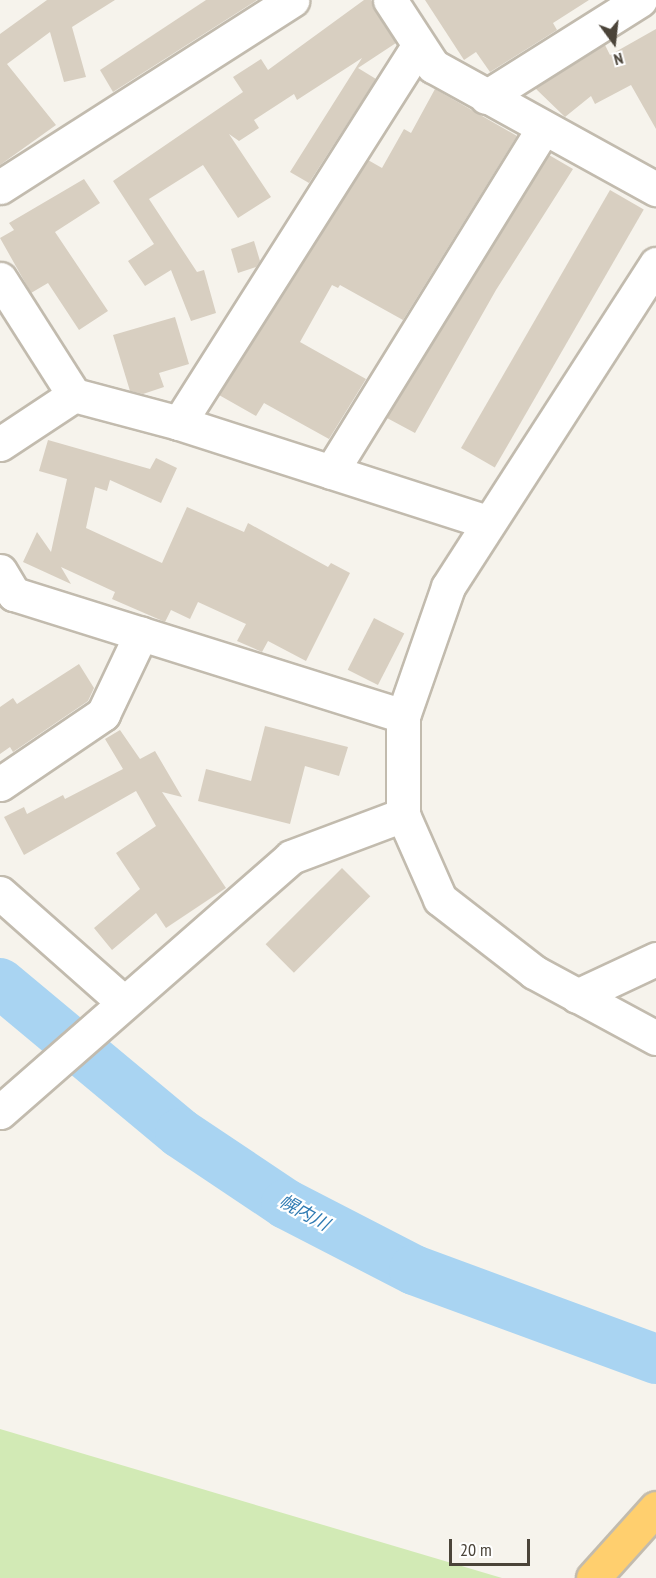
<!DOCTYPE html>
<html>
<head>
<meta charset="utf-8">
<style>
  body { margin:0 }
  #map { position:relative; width:656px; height:1578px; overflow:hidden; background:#f6f3ec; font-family:"PT Sans Narrow","Noto Sans JP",sans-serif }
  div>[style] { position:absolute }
  .green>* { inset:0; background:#d2eab5 }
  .river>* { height:50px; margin:-25px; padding:0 25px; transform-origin:25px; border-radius:25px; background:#a9d4f2 }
  .building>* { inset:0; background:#d8cfc1; transform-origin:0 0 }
  .roads { filter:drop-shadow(2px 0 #c2bbae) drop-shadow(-2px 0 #c2bbae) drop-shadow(0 2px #c2bbae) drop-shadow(0 -2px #c2bbae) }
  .minor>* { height:33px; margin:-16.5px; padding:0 16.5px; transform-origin:16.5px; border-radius:16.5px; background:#fff }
  .highway>* { height:33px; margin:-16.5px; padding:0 16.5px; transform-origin:16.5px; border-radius:16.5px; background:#ffcf6e }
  span { translate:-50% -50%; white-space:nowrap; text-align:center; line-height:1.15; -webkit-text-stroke:4.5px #fff; paint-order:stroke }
  .water-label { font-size:18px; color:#2e7ab2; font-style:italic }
  .north { position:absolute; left:584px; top:12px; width:60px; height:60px; -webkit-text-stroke:4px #fff; paint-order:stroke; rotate:165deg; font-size:16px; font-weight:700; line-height:24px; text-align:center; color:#4b4439 }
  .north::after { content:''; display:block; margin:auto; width:21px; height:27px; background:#4b4439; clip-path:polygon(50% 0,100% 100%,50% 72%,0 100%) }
  .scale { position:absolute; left:449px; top:1539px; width:81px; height:27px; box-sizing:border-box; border:3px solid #4b4439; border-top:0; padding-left:8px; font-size:18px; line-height:21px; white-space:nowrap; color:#4b4439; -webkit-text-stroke:4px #fff; paint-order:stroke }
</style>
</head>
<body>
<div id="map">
  <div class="green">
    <i style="clip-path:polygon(0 1429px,502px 1578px,0 1578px)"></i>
  </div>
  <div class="river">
    <i style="left:0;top:983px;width:234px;rotate:39.8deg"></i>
    <i style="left:180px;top:1133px;width:128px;rotate:33.8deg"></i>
    <i style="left:286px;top:1204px;width:144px;rotate:27.3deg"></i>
    <i style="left:414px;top:1270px;width:258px;rotate:20.2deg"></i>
  </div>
  <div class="building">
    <i style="clip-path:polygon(47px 0,115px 0,72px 27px,86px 77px,64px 82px,50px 32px,7px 64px,56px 125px,0 165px,0 34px)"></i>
    <i style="clip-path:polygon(206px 0,257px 0,113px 92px,100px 70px)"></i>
    <i style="clip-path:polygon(364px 0,371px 0,396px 43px,358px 68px,376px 79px,309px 183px,290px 172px,362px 58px,297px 100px,294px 94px,254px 120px,259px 128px,239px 141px,229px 134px,271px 197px,238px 218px,203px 165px,149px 199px,197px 272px,204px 270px,216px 313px,191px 321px,171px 270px,145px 286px,128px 261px,154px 244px,113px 181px,243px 92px,233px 77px,261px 59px,268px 70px)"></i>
    <i style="clip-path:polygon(425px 0,589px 0,553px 23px,557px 30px,490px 72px,476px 52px,464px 60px)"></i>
    <i style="clip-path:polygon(656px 29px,656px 129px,631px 85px,595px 104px,591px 96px,565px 117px,535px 88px,605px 45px,610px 55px)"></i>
    <i style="clip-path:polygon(435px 89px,517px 136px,403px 320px,340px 285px,338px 288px,332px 285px,300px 342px,366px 379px,329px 439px,264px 403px,256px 416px,219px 395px,368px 160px,382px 168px,404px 129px,411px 133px)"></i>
    <i style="clip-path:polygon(549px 155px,573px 169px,496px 290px,415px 433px,387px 418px)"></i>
    <i style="clip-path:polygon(84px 179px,100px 203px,55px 232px,108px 311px,79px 330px,48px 283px,31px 293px,0 238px,14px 230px,9px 223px)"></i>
    <i style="left:610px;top:190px;width:39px;height:298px;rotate:30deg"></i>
    <i style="clip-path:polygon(254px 241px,260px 261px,256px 267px,238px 273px,231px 249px)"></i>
    <i style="clip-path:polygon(175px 317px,189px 364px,159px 373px,164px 387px,143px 394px,130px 391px,113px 335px)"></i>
    <i style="clip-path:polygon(48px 440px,150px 469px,156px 458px,177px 468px,161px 503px,110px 480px,107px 491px,95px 487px,86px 528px,162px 563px,187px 507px,244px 532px,248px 523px,328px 567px,331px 563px,350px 573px,306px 661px,268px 641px,262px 652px,237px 641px,246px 624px,198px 602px,190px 619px,171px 610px,165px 622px,112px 599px,115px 592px,61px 567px,71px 584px,23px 562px,37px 532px,51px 552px,67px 479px,39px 471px)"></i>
    <i style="left:374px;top:618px;width:34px;height:58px;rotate:27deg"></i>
    <i style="clip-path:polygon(79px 664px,94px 688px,88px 701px,13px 752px,10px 747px,0 754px,0 707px,13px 698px,17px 704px)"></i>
    <i style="clip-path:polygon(265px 726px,348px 747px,339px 776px,305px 766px,290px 824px,198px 801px,206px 769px,251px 781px)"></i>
    <i style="clip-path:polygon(120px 730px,140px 759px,155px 751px,182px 797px,162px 792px,226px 888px,166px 928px,156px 913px,112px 950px,94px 928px,140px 889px,116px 853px,156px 826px,136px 791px,24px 855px,4px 817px,24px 807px,27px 814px,63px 795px,65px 799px,123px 769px,105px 739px)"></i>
    <i style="left:342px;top:868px;width:40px;height:108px;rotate:45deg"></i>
  </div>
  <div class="roads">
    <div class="minor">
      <i style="left:390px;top:0;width:79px;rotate:56.9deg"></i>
      <i style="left:433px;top:66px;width:255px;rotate:28.9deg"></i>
      <i style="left:486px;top:97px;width:182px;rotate:-32.2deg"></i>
      <i style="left:0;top:187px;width:347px;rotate:-32.6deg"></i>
      <i style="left:656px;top:264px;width:384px;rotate:122.8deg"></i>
      <i style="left:448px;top:587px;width:137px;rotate:109.2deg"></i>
      <i style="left:403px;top:716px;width:99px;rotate:90deg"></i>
      <i style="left:403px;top:815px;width:92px;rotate:66.2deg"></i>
      <i style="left:440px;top:899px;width:119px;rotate:37.8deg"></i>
      <i style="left:534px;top:972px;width:139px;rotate:28.4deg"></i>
      <i style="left:0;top:279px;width:138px;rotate:57.5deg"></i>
      <i style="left:74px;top:395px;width:109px;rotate:14.9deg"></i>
      <i style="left:179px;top:423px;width:324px;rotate:17.8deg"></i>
      <i style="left:179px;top:423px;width:446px;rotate:-57.6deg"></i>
      <i style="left:0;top:444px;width:89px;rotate:-33.5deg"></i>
      <i style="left:331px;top:472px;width:403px;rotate:-58.3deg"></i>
      <i style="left:0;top:571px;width:27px;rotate:59deg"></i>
      <i style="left:14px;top:594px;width:408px;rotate:17.4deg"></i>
      <i style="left:0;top:784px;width:125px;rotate:-34.2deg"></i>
      <i style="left:103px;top:714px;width:89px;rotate:-64.6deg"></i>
      <i style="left:0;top:893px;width:164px;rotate:41.5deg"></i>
      <i style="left:577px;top:996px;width:87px;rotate:-25.1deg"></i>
      <i style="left:0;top:1112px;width:387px;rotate:-41.2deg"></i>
      <i style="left:291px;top:857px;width:120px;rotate:-20.6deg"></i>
    </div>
    <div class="highway">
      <i style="left:593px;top:1578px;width:94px;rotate:-48deg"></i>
    </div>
  </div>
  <div class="water-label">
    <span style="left:304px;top:1213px;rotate:29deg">幌内川</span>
  </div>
  <div class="north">N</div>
  <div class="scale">20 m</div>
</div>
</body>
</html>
